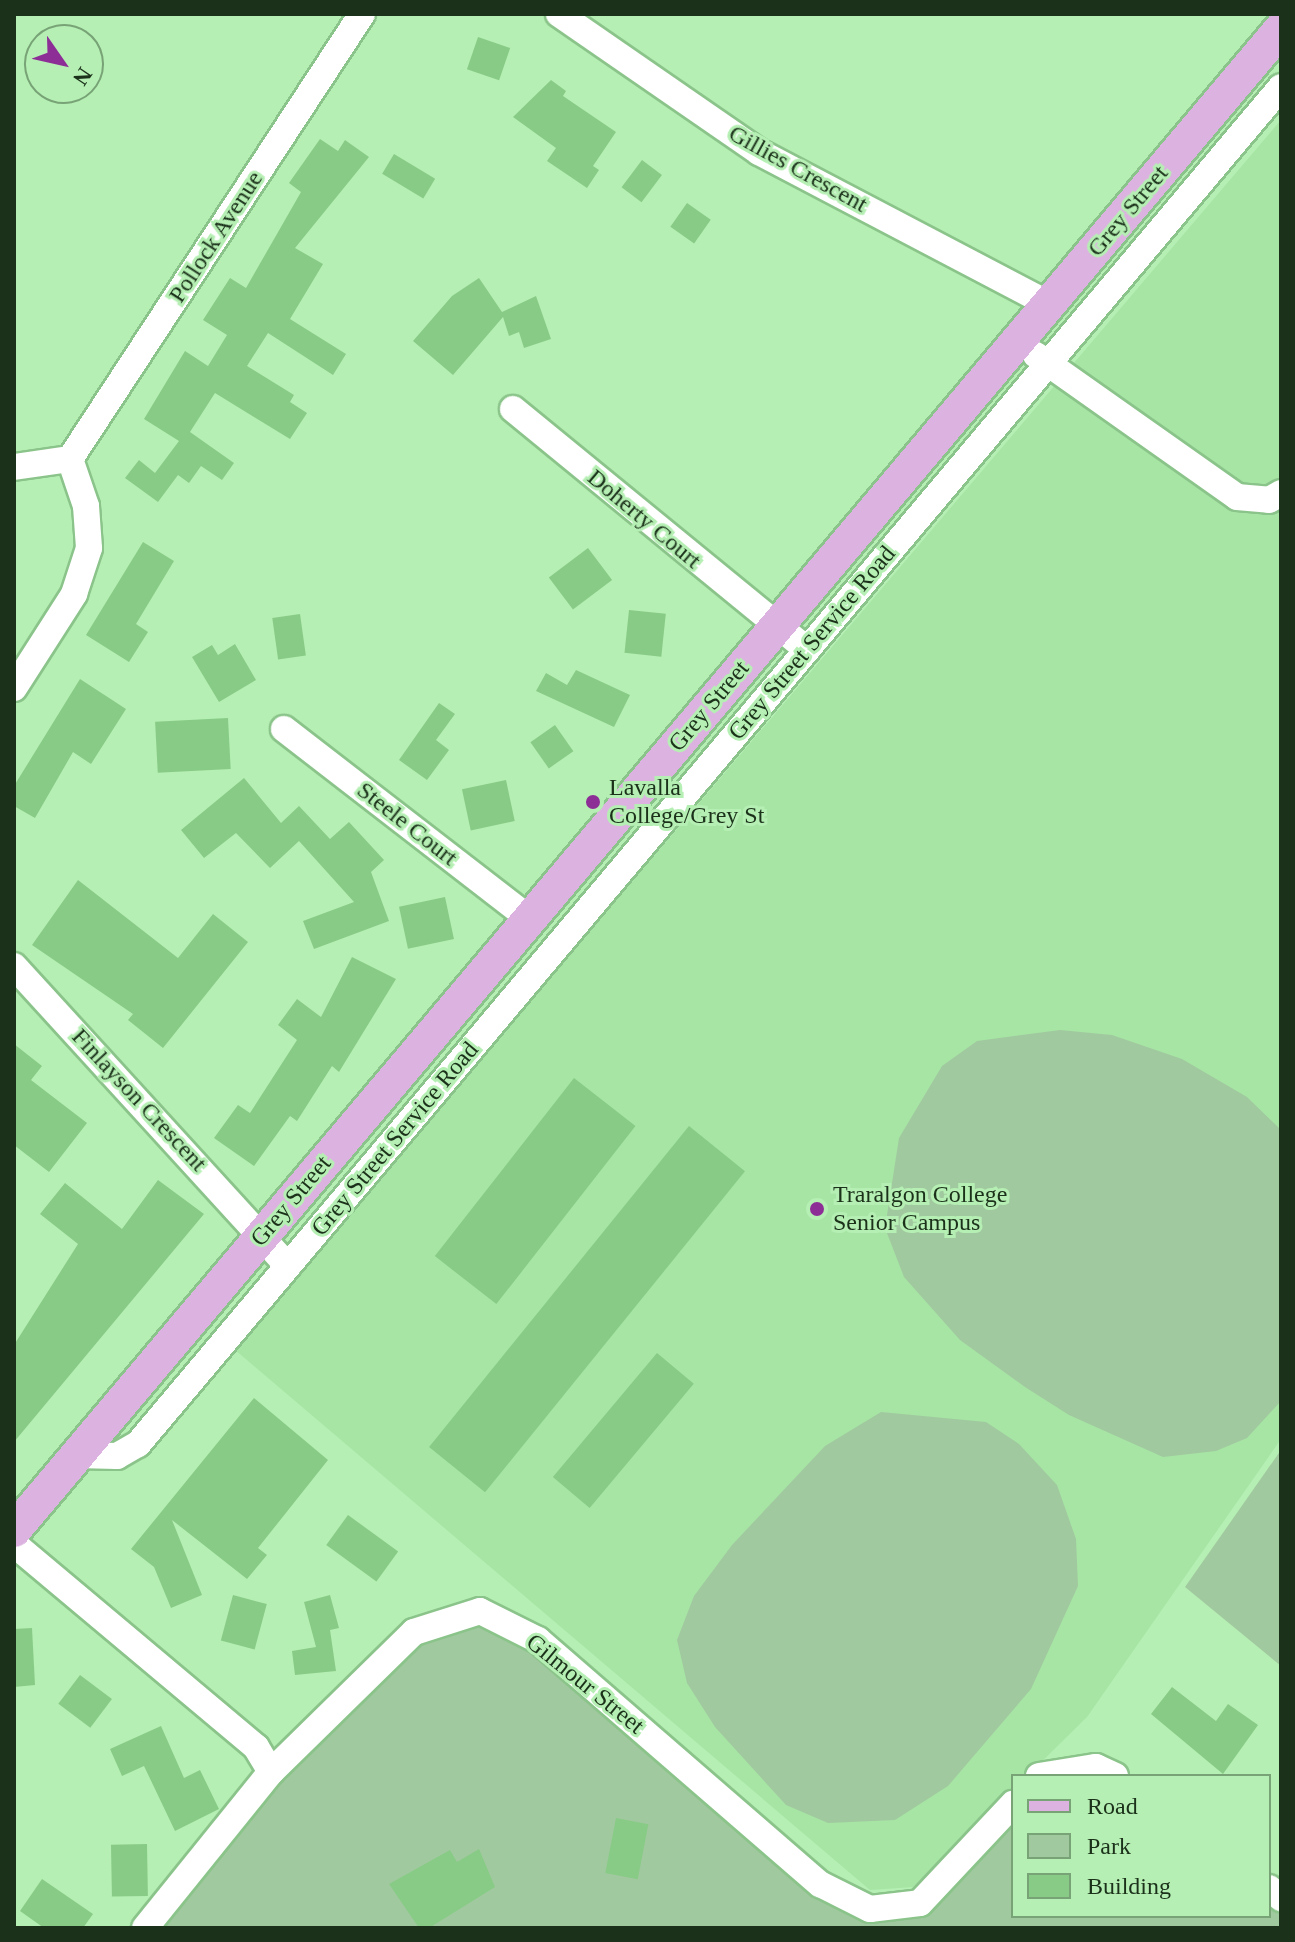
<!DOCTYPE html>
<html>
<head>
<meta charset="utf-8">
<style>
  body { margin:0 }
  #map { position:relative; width:1295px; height:1942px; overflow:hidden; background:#b5efb3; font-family:"Times New Roman",serif }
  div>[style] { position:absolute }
  .built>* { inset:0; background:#a6e5a4 }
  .green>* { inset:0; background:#a1c99f }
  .building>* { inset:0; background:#88cb86; transform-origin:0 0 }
  .roads { filter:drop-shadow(2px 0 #8bc48a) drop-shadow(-2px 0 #8bc48a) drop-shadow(0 2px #8bc48a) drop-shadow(0 -2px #8bc48a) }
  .minor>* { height:26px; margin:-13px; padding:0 13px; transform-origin:13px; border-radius:13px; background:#fff }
  .major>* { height:34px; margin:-17px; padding:0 17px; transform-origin:17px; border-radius:17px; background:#dcb2e0 }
  .dots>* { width:22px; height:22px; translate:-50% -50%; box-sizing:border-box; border:4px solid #b5efb3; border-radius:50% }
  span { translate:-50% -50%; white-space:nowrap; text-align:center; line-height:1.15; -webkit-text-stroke:6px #b5efb3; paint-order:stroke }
  .street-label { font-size:24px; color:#1b311a }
  .poi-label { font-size:24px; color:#1b311a }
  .left { translate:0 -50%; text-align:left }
  .frame { position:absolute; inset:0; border:16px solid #1b311a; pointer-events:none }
  .legend { position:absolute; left:1011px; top:1774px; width:260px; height:144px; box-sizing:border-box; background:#b5efb3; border:2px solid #77a376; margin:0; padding:10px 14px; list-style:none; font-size:24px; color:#1b311a }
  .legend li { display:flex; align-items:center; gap:16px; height:40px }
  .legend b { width:40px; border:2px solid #77a376 }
  .north { position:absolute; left:24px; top:24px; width:80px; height:80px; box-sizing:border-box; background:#b5efb3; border:2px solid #77a376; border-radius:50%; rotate:124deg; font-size:22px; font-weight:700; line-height:32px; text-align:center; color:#1b311a }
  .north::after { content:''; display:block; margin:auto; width:28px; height:36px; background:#8d2e97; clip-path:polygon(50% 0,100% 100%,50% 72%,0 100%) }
</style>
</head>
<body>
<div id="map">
  <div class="built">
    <i style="clip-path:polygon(1281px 120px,1281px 1439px,1087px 1717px,1027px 1776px,1013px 1776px,1013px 1789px,913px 1887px,870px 1890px,234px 1349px)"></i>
  </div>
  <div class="green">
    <i style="clip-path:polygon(1060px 1030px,1112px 1035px,1182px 1059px,1247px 1097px,1281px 1130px,1281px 1401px,1247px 1438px,1216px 1451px,1163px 1457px,1069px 1415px,1025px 1387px,960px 1340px,904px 1277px,885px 1228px,899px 1138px,942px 1066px,977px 1041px)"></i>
    <i style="clip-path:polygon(881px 1412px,986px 1422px,1019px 1444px,1057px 1485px,1076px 1539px,1078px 1586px,1031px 1689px,948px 1786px,895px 1820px,828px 1823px,786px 1805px,715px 1727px,687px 1683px,677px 1640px,694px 1596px,732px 1545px,825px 1446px)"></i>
    <i style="clip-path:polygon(1281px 1450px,1281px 1666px,1185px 1587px)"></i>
    <i style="clip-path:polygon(480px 1611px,870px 1909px,920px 1902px,1013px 1804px,1013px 1916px,1269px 1916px,1269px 1888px,1281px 1898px,1281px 1928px,145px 1928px,414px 1632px)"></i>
  </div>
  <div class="building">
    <i style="left:478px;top:37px;width:34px;height:34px;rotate:19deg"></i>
    <i style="clip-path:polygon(551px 80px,566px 91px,563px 96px,616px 132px,593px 166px,599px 170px,587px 188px,547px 161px,556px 148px,513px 117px)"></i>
    <i style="clip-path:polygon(320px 139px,338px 151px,345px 140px,369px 157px,295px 248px,323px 264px,290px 319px,346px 354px,333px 375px,268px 333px,247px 366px,294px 395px,290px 402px,307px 413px,290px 439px,215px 393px,190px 432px,234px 463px,222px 480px,201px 466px,189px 483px,178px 475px,158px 502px,125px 478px,139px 460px,155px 473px,179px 441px,144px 419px,185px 351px,208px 366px,227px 335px,203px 320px,230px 278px,246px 288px,301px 192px,289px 183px)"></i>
    <i style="left:394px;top:154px;width:48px;height:23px;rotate:31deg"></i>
    <i style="left:642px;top:160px;width:25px;height:34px;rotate:37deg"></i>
    <i style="left:687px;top:203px;width:29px;height:29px;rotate:35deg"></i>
    <i style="clip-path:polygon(479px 278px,502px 312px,536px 296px,551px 339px,524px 348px,519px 332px,509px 336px,503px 317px,453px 375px,413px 341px,452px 296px)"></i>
    <i style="clip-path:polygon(143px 542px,174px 561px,136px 624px,148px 632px,129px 662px,86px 635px)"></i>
    <i style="left:588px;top:548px;width:40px;height:49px;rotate:53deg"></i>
    <i style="left:629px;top:610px;width:37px;height:43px;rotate:6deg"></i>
    <i style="left:300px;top:614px;width:42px;height:28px;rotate:82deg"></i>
    <i style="clip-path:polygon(235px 644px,256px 680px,219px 702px,192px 657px,212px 645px,218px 655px)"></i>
    <i style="clip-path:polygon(576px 670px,630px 695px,614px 727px,536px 691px,546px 673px,567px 685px)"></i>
    <i style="clip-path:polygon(80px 679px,126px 709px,91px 764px,73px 752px,35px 818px,14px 806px,14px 786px)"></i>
    <i style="clip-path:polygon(439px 703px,455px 714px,436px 740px,449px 750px,427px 780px,399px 760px)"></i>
    <i style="left:228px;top:718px;width:51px;height:73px;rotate:87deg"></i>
    <i style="left:555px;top:725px;width:32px;height:30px;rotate:55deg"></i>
    <i style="clip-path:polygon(244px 778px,281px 823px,299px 806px,330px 839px,349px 822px,384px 860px,371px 872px,389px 921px,314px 949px,303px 921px,354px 902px,299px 841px,270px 868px,236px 833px,204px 858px,181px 830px)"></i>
    <i style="left:506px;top:780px;width:42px;height:45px;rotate:78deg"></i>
    <i style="clip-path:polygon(78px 880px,178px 958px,213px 914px,248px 942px,163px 1048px,128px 1020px,133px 1014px,32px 945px)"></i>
    <i style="left:445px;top:897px;width:43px;height:47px;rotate:78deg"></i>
    <i style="clip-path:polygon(352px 957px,396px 979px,339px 1072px,332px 1066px,297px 1121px,290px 1116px,254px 1166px,214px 1138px,238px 1105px,250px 1113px,297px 1040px,278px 1025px,297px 999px,321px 1017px)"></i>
    <i style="clip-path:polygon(14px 1044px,42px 1066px,31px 1080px,87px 1123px,49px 1172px,14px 1145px)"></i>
    <i style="left:574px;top:1078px;width:78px;height:226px;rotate:38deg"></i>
    <i style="left:689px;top:1126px;width:72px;height:413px;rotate:39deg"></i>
    <i style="clip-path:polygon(158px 1180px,204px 1214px,14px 1442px,14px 1345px,78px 1244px,40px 1214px,65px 1183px,122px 1229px)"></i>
    <i style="left:657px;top:1353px;width:48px;height:162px;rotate:40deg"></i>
    <i style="clip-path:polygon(254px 1398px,328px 1460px,258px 1548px,267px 1555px,247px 1579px,172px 1520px,202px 1595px,171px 1608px,154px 1567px,131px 1549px)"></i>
    <i style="left:348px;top:1515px;width:62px;height:37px;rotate:36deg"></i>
    <i style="left:233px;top:1595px;width:35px;height:47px;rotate:15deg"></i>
    <i style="clip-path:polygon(330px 1595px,339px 1628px,330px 1630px,336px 1671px,295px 1675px,292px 1651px,316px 1647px,304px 1602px)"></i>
    <i style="clip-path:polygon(32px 1628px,35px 1685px,14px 1687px,14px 1629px)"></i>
    <i style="left:80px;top:1675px;width:40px;height:36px;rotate:37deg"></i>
    <i style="clip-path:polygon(1172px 1687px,1216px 1721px,1228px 1704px,1258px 1725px,1223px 1774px,1151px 1714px)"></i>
    <i style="clip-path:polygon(161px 1726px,184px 1778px,200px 1770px,219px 1809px,175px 1831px,144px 1766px,122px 1776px,110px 1749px)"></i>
    <i style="left:616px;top:1818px;width:33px;height:56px;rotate:11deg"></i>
    <i style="left:147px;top:1844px;width:52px;height:36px;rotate:89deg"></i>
    <i style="clip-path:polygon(479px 1849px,495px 1887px,429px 1928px,419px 1928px,389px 1884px,450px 1850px,457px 1862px)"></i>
    <i style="clip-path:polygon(42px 1879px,93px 1914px,83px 1928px,44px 1928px,20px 1911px)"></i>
  </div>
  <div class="roads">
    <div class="minor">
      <i style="left:559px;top:14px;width:243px;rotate:34.6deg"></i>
      <i style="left:759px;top:152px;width:327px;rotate:27.7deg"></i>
      <i style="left:1036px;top:355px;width:246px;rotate:35.2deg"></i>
      <i style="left:1237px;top:497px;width:32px;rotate:5deg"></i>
      <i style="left:1269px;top:500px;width:14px;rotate:-30deg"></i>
      <i style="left:513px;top:409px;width:380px;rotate:39.3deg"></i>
      <i style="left:70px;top:459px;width:532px;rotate:-56.73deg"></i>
      <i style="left:14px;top:467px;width:57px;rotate:-8.1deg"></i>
      <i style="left:14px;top:688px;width:112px;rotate:-57.4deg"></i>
      <i style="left:74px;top:594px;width:48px;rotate:-71.9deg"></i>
      <i style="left:89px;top:548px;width:42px;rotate:-94.1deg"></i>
      <i style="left:86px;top:506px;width:50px;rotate:-108.8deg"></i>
      <i style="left:284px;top:729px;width:311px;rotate:37.7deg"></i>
      <i style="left:14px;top:966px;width:406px;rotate:47.6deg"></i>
      <i style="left:77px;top:1455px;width:40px;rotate:1.4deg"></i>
      <i style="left:117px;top:1456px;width:24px;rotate:-30deg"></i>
      <i style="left:138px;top:1444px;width:1774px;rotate:-49.89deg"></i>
      <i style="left:14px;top:1544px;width:316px;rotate:40deg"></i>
      <i style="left:256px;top:1747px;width:29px;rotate:59deg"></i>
      <i style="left:271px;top:1772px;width:200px;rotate:-44.4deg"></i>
      <i style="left:414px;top:1632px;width:69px;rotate:-17.7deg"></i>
      <i style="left:480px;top:1611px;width:65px;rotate:26.6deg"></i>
      <i style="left:538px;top:1640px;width:373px;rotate:40.9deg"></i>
      <i style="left:820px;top:1884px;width:56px;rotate:26.6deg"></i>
      <i style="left:870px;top:1909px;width:50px;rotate:-6.8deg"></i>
      <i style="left:920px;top:1903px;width:136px;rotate:-46.8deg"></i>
      <i style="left:1039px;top:1776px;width:58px;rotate:-9deg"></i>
      <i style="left:1096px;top:1767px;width:21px;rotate:25deg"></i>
      <i style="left:1269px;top:1888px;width:16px;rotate:40deg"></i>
      <i style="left:145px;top:1928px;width:201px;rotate:-51.1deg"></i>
    </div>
    <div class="major">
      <i style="left:14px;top:1530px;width:1964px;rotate:-49.83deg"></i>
    </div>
  </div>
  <div class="dots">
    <i style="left:593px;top:802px;background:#8d2e97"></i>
    <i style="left:817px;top:1209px;background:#8d2e97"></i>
  </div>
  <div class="street-label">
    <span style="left:798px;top:169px;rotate:29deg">Gillies Crescent</span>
    <span style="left:1128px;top:211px;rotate:-50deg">Grey Street</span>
    <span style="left:216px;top:237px;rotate:-57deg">Pollock Avenue</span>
    <span style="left:644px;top:519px;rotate:40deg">Doherty Court</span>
    <span style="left:812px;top:643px;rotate:-50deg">Grey Street Service Road</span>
    <span style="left:709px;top:706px;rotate:-50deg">Grey Street</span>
    <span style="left:407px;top:824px;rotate:38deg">Steele Court</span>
    <span style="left:139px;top:1100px;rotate:47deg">Finlayson Crescent</span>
    <span style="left:395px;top:1139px;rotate:-50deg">Grey Street Service Road</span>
    <span style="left:291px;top:1201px;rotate:-50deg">Grey Street</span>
    <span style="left:585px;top:1684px;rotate:39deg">Gilmour Street</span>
  </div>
  <div class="poi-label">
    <span class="left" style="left:609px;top:802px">Lavalla<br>College/Grey St</span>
    <span class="left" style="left:833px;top:1209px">Traralgon College<br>Senior Campus</span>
  </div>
  <div class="frame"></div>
  <ul class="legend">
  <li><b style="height:10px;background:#dcb2e0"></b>Road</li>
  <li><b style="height:22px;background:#a1c99f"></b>Park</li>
  <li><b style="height:22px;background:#88cb86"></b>Building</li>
  </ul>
  <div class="north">N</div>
</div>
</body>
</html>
